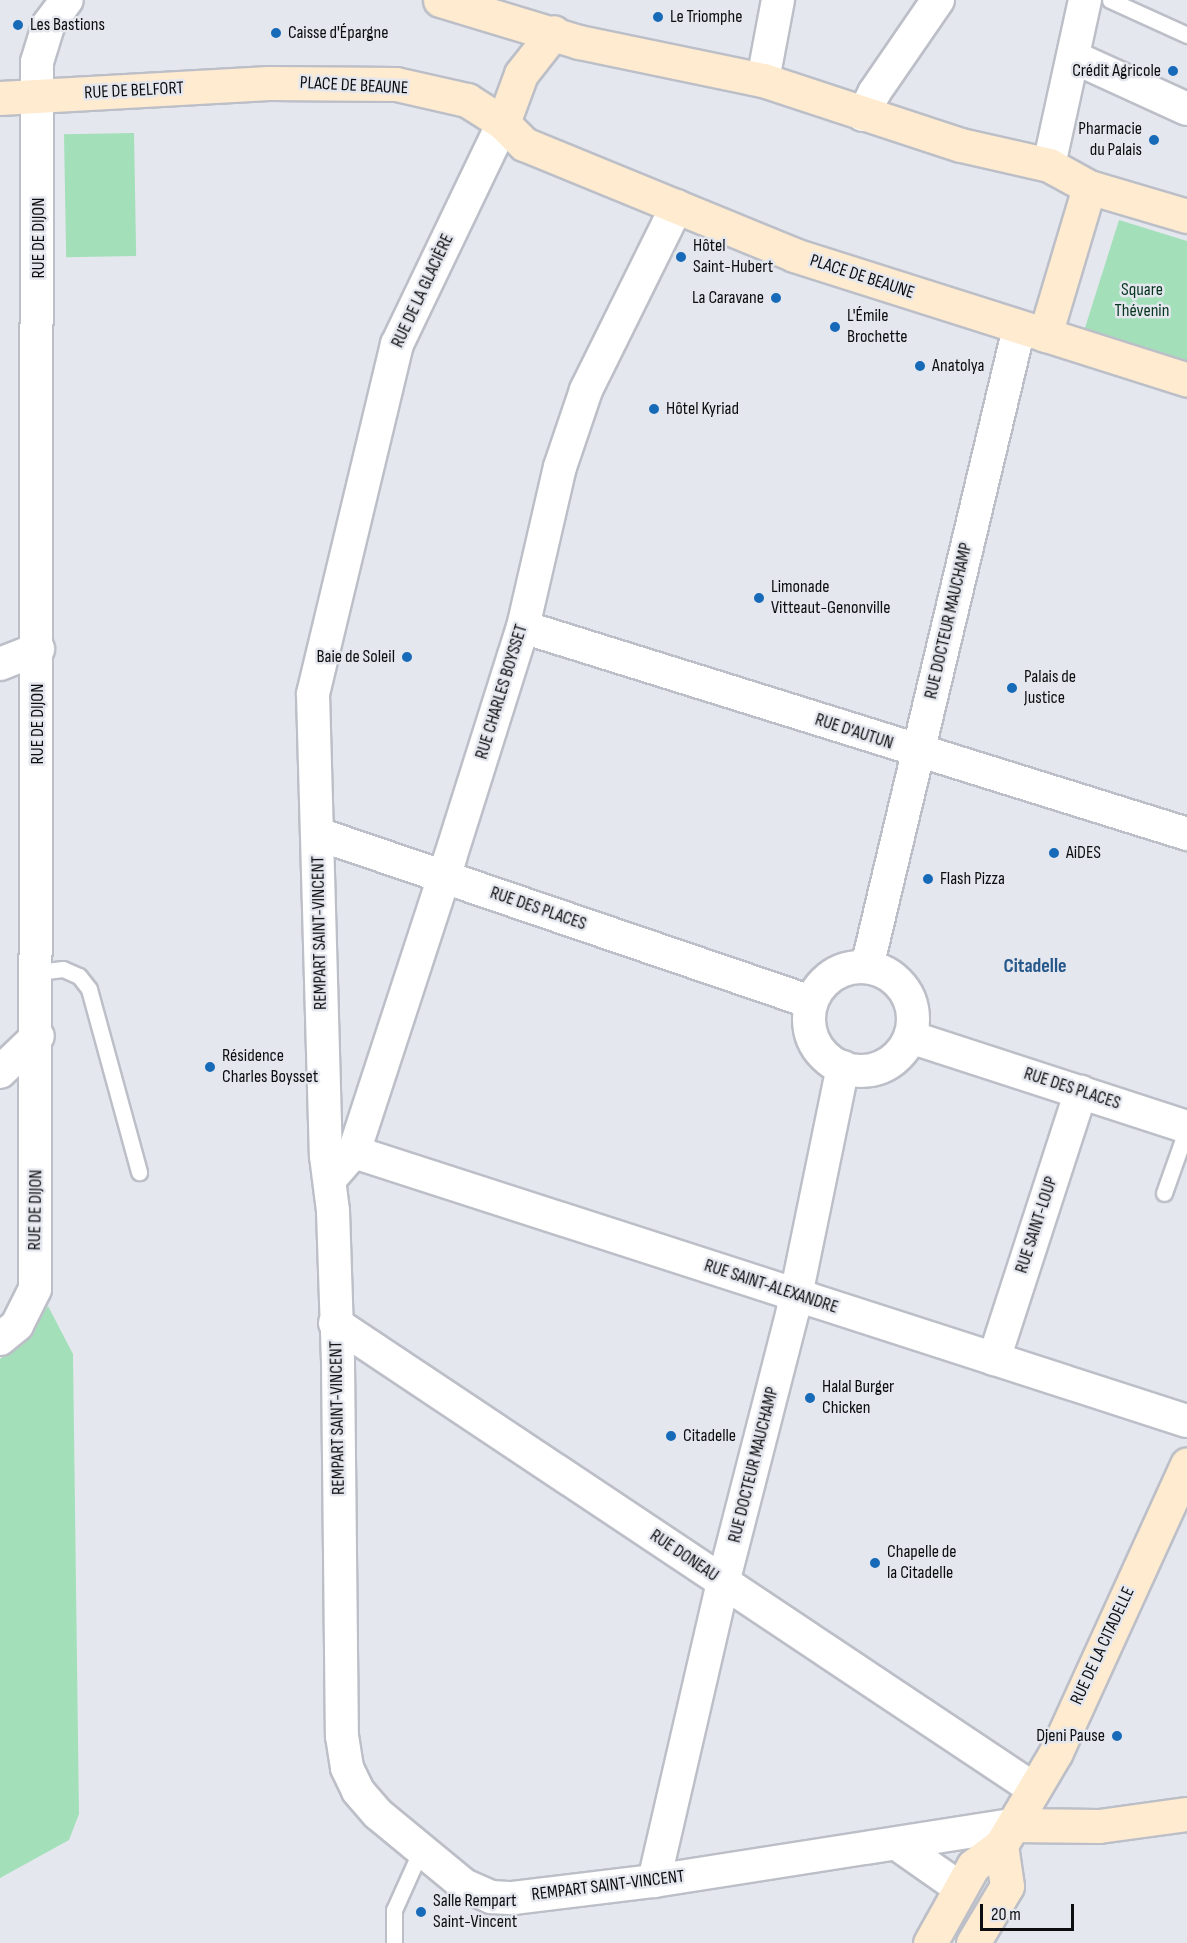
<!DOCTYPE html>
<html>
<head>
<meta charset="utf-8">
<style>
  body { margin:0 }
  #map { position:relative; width:1187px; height:1943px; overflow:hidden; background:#e5e7ef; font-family:"Sofia Sans Condensed",sans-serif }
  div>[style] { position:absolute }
  .green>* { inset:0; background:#a3e0b9; transform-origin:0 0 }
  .roads { filter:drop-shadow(2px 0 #bcbfc7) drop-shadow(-2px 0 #bcbfc7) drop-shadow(0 2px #bcbfc7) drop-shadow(0 -2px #bcbfc7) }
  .lane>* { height:15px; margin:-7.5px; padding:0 7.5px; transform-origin:7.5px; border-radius:7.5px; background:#fff }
  .street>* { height:32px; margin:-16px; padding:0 16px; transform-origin:16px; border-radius:16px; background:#fff }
  .street>.ring { margin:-16px; padding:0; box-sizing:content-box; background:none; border:32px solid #fff; border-radius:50% }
  .secondary>* { height:33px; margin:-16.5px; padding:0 16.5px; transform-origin:16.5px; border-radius:16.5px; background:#feebd0 }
  .dots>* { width:16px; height:16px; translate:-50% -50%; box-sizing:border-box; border:3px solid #e5e7ef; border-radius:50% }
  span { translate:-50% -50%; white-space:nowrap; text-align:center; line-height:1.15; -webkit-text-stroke:5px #e5e7ef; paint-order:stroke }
  .poi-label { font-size:18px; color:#0c0d0f }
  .left { translate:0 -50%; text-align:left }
  .right { translate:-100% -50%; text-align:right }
  .street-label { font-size:18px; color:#0c0d0f }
  .park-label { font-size:18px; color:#07351e }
  .neighbourhood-label { font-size:20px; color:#26578a; font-weight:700 }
  .scale { position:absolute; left:980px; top:1904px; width:94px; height:27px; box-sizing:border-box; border:3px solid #0c0d0f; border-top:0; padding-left:8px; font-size:18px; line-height:21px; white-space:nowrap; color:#0c0d0f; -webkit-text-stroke:4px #e5e7ef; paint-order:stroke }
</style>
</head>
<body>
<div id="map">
  <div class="green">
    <i style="left:134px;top:133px;width:123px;height:70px;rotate:89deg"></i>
    <i style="clip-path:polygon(1119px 220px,1187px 241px,1187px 363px,1084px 331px)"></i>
    <i style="clip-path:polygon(48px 1306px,73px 1354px,79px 1814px,69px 1840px,0 1878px,0 1359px,33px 1328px)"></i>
  </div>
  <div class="roads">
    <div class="lane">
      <i style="left:1110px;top:0;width:85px;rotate:24.4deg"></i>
      <i style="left:38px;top:972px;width:25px;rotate:-7deg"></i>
      <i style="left:63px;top:969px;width:17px;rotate:24deg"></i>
      <i style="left:79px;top:976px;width:16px;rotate:52deg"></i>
      <i style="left:89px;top:989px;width:190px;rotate:74.7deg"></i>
      <i style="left:1164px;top:1193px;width:69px;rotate:-70.5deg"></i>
      <i style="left:394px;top:1943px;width:33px;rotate:-90deg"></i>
      <i style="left:394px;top:1910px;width:66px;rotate:-65.8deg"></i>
    </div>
    <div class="street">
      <i style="left:1073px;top:57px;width:125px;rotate:24.5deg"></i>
      <i style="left:763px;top:80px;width:81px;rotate:-79.4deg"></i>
      <i style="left:863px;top:115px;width:25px;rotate:-63deg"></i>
      <i style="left:874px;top:93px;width:113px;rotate:-55.5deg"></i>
      <i style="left:503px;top:123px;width:245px;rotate:115.6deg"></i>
      <i style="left:397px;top:344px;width:360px;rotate:103.5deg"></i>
      <i style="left:313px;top:694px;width:462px;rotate:88.4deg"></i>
      <i style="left:326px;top:1156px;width:55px;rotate:82.7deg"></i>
      <i style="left:333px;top:1211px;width:151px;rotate:88.1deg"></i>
      <i style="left:338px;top:1362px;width:374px;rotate:89.4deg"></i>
      <i style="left:342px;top:1736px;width:32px;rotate:81deg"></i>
      <i style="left:347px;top:1768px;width:25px;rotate:64deg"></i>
      <i style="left:358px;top:1791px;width:30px;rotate:49deg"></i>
      <i style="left:378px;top:1814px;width:112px;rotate:39.5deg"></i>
      <i style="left:464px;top:1885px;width:30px;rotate:24deg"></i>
      <i style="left:491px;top:1897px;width:22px;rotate:3deg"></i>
      <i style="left:513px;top:1898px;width:142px;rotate:-6.9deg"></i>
      <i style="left:654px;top:1881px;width:363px;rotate:-8.9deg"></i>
      <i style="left:1049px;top:165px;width:169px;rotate:-77.7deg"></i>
      <i style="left:523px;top:627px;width:696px;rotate:17.31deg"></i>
      <i style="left:0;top:664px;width:41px;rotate:-21.5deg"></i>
      <i style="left:318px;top:834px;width:521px;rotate:18.82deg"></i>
      <i style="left:867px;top:967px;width:657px;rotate:-76.62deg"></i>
      <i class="ring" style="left:809px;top:967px;width:72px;height:72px"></i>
      <i style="left:910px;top:1037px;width:291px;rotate:18deg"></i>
      <i style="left:0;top:1072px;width:52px;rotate:-43.5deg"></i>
      <i style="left:354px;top:1152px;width:875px;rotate:17.9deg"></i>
      <i style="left:331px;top:1178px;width:35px;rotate:-49deg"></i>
      <i style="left:354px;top:1152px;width:309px;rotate:-71.9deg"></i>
      <i style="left:450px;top:858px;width:242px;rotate:-72.5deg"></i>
      <i style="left:523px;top:627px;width:164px;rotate:-77deg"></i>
      <i style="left:560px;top:467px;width:81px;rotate:-71.3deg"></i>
      <i style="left:586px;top:390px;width:205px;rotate:-63.7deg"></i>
      <i style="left:335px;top:1323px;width:840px;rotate:33.69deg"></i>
      <i style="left:0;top:1339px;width:22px;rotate:-39deg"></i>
      <i style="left:17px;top:1325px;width:40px;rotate:-63.4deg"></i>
      <i style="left:35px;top:1289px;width:1227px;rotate:-89.91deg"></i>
      <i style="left:37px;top:62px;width:39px;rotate:-73deg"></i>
      <i style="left:48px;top:25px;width:31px;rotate:-53deg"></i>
      <i style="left:994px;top:1359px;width:281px;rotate:-72deg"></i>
      <i style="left:897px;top:1844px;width:77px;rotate:34.9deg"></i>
      <i style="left:654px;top:1881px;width:306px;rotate:-77deg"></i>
      <i style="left:723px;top:1583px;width:282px;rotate:-75.6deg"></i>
      <i style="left:793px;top:1310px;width:248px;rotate:-78.4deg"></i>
    </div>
    <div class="secondary">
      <i style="left:440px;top:0;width:145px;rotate:16.8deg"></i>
      <i style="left:579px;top:42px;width:188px;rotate:11.7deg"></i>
      <i style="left:763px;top:80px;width:208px;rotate:18.2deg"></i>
      <i style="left:961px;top:145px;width:90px;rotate:12.8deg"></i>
      <i style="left:1049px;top:165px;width:46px;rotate:28.8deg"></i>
      <i style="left:1089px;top:187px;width:102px;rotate:16.5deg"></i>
      <i style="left:0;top:98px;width:269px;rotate:-3.2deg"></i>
      <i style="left:269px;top:83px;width:127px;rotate:0.5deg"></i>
      <i style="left:396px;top:84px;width:73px;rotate:12.7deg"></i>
      <i style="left:467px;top:100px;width:43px;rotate:32.6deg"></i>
      <i style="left:503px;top:123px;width:30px;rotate:45deg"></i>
      <i style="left:524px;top:144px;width:292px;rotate:22.3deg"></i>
      <i style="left:794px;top:255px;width:412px;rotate:17.6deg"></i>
      <i style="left:503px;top:123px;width:52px;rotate:-69.8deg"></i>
      <i style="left:521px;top:74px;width:53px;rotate:-51.8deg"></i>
      <i style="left:1045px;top:335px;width:154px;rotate:-73.4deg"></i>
      <i style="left:1013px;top:1825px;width:86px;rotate:0.7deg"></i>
      <i style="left:1099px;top:1826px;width:89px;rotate:-7.8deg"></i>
      <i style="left:930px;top:1943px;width:88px;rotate:-60.8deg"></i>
      <i style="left:973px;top:1866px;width:35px;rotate:-37deg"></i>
      <i style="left:1001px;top:1845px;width:108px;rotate:-59.4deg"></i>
      <i style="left:1056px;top:1752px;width:316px;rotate:-65.5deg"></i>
      <i style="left:973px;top:1943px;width:66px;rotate:-59.2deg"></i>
      <i style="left:1007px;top:1886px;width:41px;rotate:-98.3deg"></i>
    </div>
  </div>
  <div class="dots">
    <i style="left:658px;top:17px;background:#176ab8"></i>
    <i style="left:18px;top:25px;background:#176ab8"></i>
    <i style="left:276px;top:33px;background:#176ab8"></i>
    <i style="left:1173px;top:71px;background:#176ab8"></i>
    <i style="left:1154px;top:140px;background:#176ab8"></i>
    <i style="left:681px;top:257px;background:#176ab8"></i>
    <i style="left:776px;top:298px;background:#176ab8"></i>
    <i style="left:835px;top:327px;background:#176ab8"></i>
    <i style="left:920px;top:366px;background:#176ab8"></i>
    <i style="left:654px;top:409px;background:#176ab8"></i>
    <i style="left:759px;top:598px;background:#176ab8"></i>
    <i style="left:407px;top:657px;background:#176ab8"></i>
    <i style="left:1012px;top:688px;background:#176ab8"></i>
    <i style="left:1054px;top:853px;background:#176ab8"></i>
    <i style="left:928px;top:879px;background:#176ab8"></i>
    <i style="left:210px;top:1067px;background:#176ab8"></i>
    <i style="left:810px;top:1398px;background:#176ab8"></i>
    <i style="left:671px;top:1436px;background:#176ab8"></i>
    <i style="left:875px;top:1563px;background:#176ab8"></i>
    <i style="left:1117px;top:1736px;background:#176ab8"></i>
    <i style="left:421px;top:1912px;background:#176ab8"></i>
  </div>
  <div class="poi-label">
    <span class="left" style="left:670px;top:17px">Le Triomphe</span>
    <span class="left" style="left:30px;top:25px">Les Bastions</span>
    <span class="left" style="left:288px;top:33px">Caisse d'Épargne</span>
    <span class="right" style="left:1161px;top:71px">Crédit Agricole</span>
    <span class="right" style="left:1142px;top:140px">Pharmacie<br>du Palais</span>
    <span class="left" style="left:693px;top:257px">Hôtel<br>Saint-Hubert</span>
    <span class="right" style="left:764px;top:298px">La Caravane</span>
    <span class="left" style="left:847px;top:327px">L'Émile<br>Brochette</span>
    <span class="left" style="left:932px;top:366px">Anatolya</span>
    <span class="left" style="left:666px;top:409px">Hôtel Kyriad</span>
    <span class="left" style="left:771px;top:598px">Limonade<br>Vitteaut-Genonville</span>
    <span class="right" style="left:395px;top:657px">Baie de Soleil</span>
    <span class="left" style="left:1024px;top:688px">Palais de<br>Justice</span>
    <span class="left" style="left:1066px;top:853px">AiDES</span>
    <span class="left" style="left:940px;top:879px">Flash Pizza</span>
    <span class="left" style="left:222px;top:1067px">Résidence<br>Charles Boysset</span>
    <span class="left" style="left:822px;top:1398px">Halal Burger<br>Chicken</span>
    <span class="left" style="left:683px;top:1436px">Citadelle</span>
    <span class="left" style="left:887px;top:1563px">Chapelle de<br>la Citadelle</span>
    <span class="right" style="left:1105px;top:1736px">Djeni Pause</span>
    <span class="left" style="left:433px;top:1912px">Salle Rempart<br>Saint-Vincent</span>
  </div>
  <div class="street-label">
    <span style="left:354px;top:86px;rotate:3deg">PLACE DE BEAUNE</span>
    <span style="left:134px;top:91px;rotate:-3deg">RUE DE BELFORT</span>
    <span style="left:39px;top:238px;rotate:-90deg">RUE DE DIJON</span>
    <span style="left:862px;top:277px;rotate:18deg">PLACE DE BEAUNE</span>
    <span style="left:423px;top:291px;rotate:-65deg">RUE DE LA GLACIÈRE</span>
    <span style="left:949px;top:621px;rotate:-77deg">RUE DOCTEUR MAUCHAMP</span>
    <span style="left:502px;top:692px;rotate:-73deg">RUE CHARLES BOYSSET</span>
    <span style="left:38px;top:724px;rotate:-90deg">RUE DE DIJON</span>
    <span style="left:854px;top:732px;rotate:18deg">RUE D'AUTUN</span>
    <span style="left:538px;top:909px;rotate:19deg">RUE DES PLACES</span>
    <span style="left:320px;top:933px;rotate:-91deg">REMPART SAINT-VINCENT</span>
    <span style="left:1072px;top:1089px;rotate:18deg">RUE DES PLACES</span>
    <span style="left:36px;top:1210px;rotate:-89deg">RUE DE DIJON</span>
    <span style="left:1037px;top:1225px;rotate:-72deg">RUE SAINT-LOUP</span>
    <span style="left:771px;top:1287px;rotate:18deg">RUE SAINT-ALEXANDRE</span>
    <span style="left:338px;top:1418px;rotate:-91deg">REMPART SAINT-VINCENT</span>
    <span style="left:754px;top:1465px;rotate:-76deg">RUE DOCTEUR MAUCHAMP</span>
    <span style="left:684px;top:1556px;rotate:34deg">RUE DONEAU</span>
    <span style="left:1103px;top:1646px;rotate:-65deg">RUE DE LA CITADELLE</span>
    <span style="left:608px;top:1886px;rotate:-7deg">REMPART SAINT-VINCENT</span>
  </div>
  <div class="park-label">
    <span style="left:1142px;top:301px">Square<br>Thévenin</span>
  </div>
  <div class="neighbourhood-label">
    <span style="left:1035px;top:966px">Citadelle</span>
  </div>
  <div class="scale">20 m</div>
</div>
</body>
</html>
